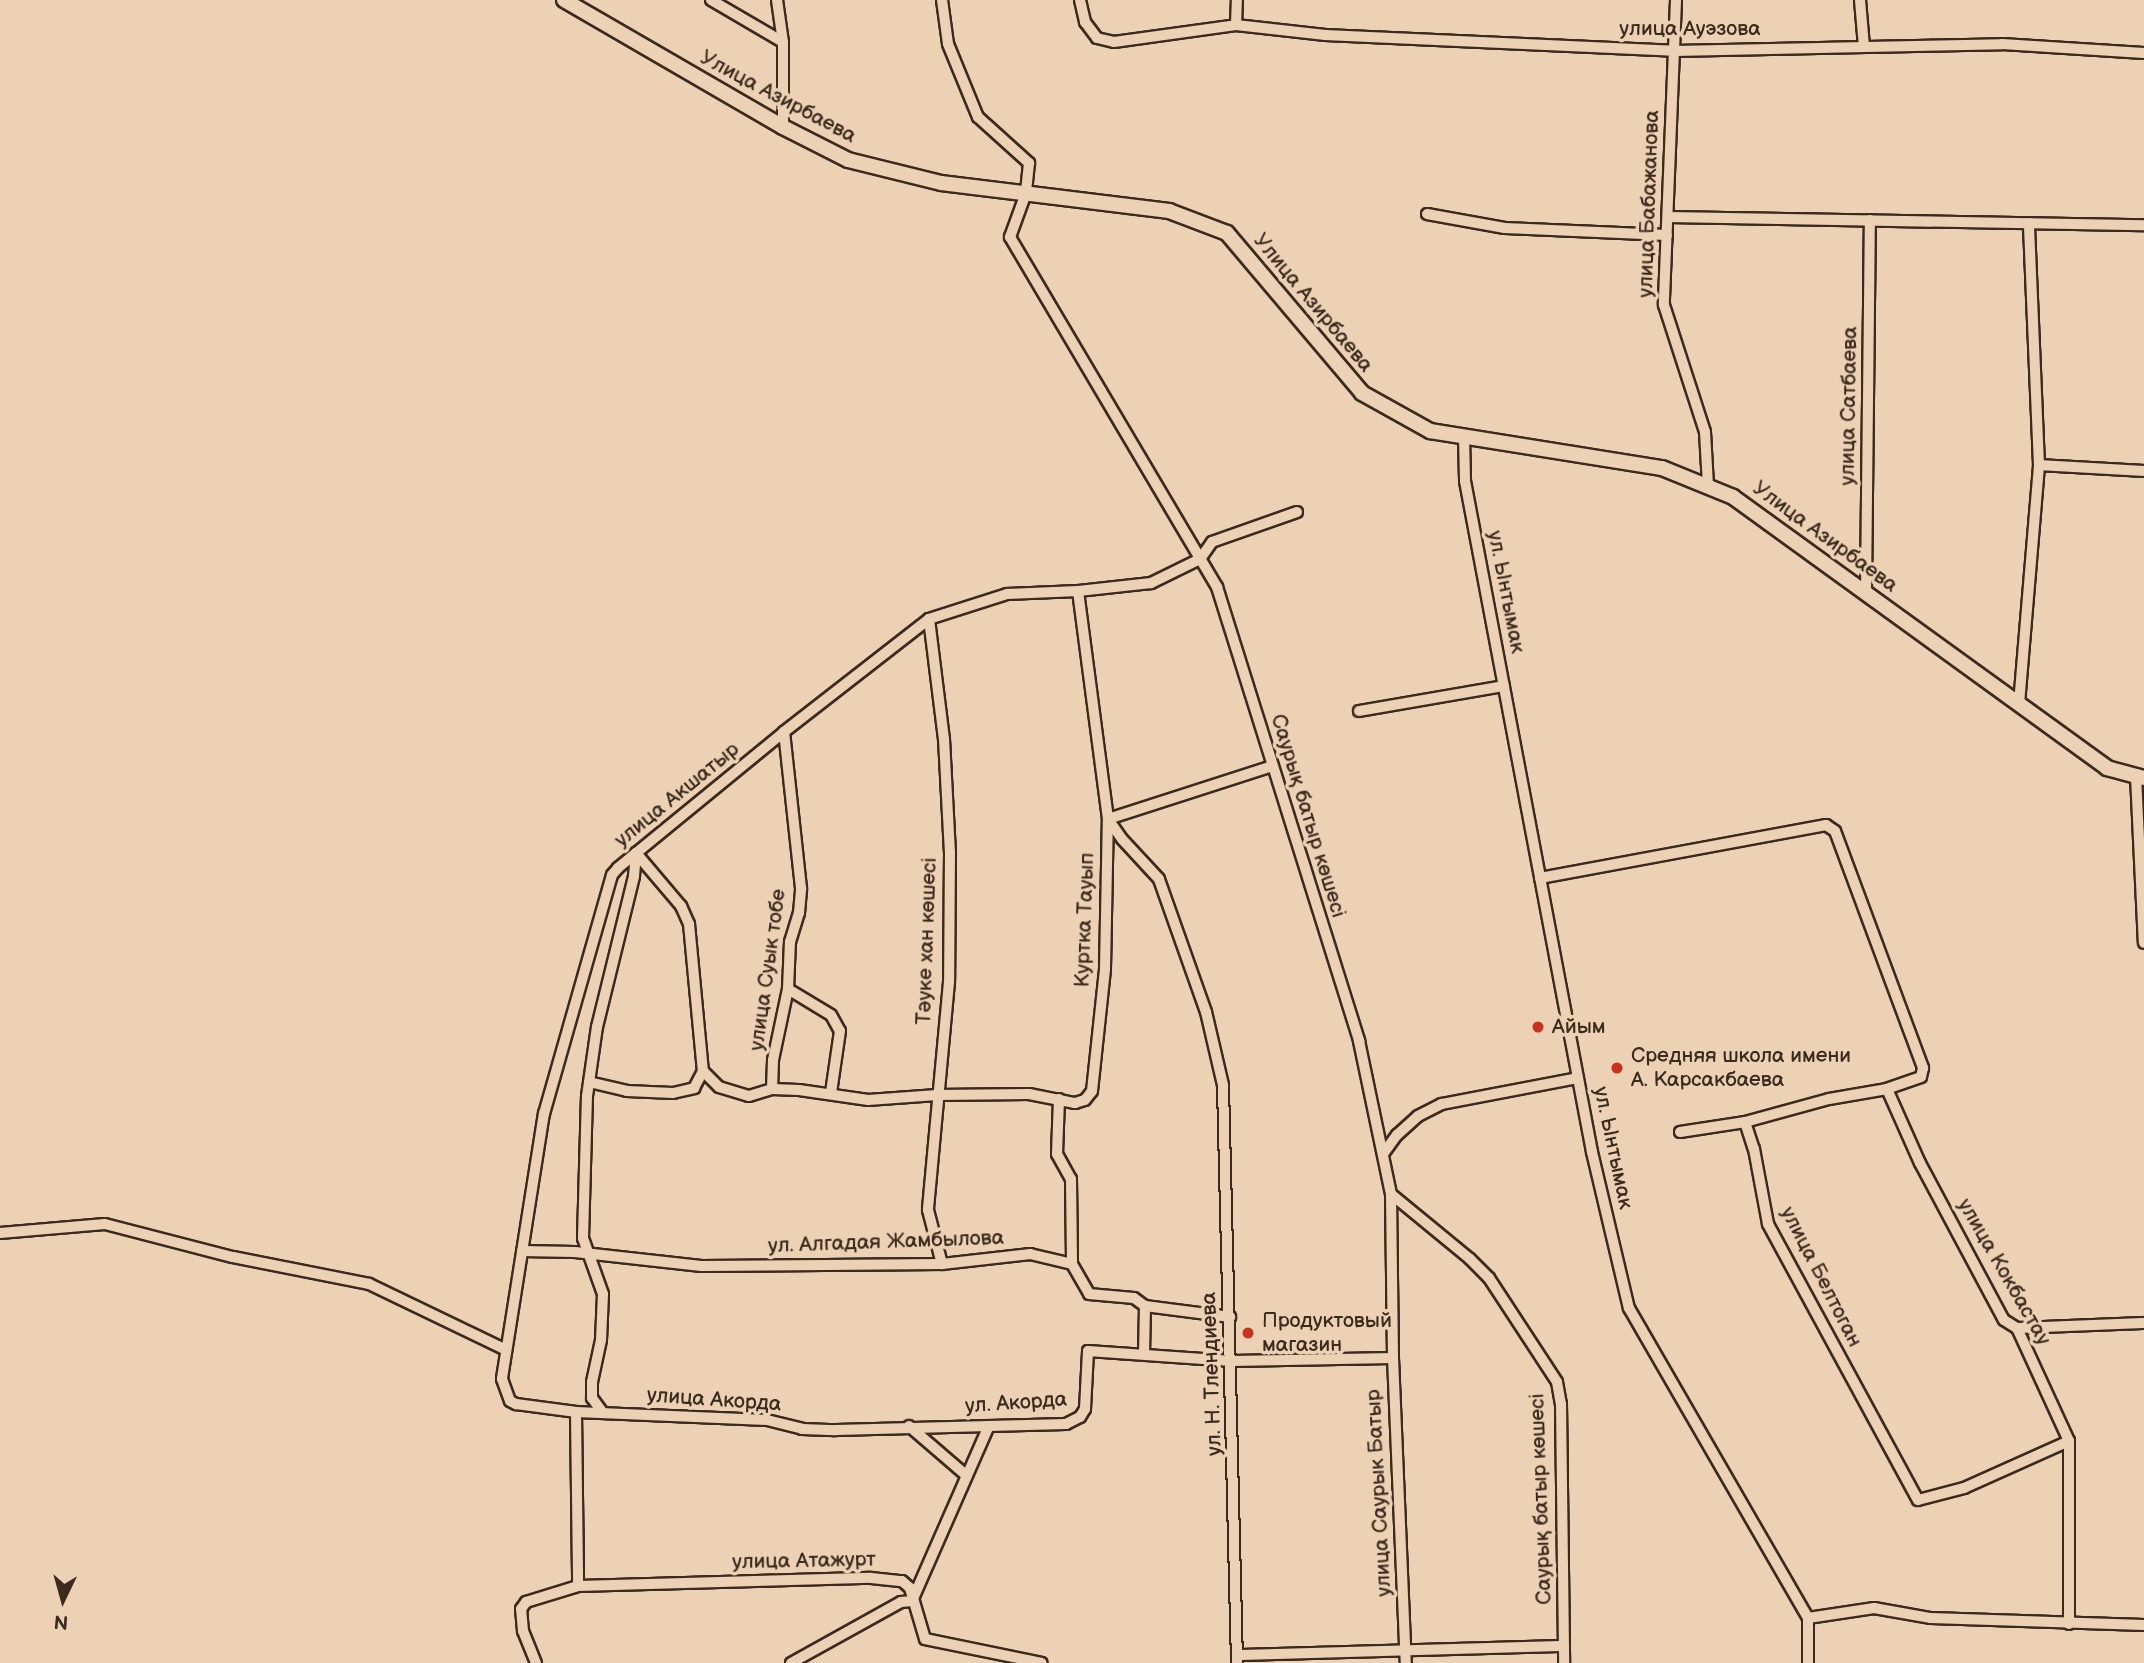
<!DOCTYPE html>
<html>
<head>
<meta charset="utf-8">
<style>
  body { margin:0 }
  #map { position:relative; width:2144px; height:1663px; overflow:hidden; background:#edd1b4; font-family:"Balsamiq Sans",sans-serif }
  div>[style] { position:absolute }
  .roads { filter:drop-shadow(2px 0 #3b2a1e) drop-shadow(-2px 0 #3b2a1e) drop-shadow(0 2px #3b2a1e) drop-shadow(0 -2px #3b2a1e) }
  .minor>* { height:10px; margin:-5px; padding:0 5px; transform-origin:5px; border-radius:5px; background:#edd1b4 }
  .primary>* { height:14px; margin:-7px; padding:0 7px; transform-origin:7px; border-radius:7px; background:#edd1b4 }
  .dots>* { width:19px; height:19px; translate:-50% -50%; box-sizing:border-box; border:4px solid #edd1b4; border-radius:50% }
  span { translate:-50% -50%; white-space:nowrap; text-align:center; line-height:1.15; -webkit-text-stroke:7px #edd1b4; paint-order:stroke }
  .street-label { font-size:21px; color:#3b2a1e }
  .poi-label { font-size:21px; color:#3b2a1e }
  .left { translate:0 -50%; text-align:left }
  .north { position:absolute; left:28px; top:1565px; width:70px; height:70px; -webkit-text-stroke:5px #edd1b4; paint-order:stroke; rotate:185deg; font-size:19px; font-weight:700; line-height:28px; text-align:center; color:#3b2a1e }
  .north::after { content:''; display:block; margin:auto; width:24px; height:32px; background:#3b2a1e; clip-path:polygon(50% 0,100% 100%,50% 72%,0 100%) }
</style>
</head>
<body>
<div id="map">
  <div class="roads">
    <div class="minor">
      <i style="left:711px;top:0;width:83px;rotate:30.3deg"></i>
      <i style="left:783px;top:42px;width:85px;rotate:90deg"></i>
      <i style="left:777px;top:0;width:42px;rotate:81.9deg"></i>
      <i style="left:942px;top:0;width:44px;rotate:82.2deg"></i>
      <i style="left:948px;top:44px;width:79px;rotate:67.7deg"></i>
      <i style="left:978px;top:117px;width:69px;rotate:42deg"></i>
      <i style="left:1029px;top:163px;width:30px;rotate:96deg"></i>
      <i style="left:1026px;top:193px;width:47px;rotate:110deg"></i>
      <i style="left:1010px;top:237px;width:407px;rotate:59.4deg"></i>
      <i style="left:1217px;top:587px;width:476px;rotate:72.6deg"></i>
      <i style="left:1359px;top:1041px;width:156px;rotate:78.2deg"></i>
      <i style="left:1391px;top:1194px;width:102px;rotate:39.4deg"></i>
      <i style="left:1470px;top:1259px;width:27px;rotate:45deg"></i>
      <i style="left:1489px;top:1278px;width:124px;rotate:56.8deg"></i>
      <i style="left:1557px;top:1382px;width:22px;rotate:80deg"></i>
      <i style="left:1561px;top:1404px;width:259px;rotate:89.3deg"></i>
      <i style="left:1080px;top:0;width:23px;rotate:77deg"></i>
      <i style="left:1085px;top:22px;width:20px;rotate:53deg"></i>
      <i style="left:1097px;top:38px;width:17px;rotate:13deg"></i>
      <i style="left:1114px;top:42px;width:123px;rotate:-7.9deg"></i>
      <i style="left:1236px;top:25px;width:90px;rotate:6.4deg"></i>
      <i style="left:1325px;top:35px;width:349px;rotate:2.6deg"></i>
      <i style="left:1674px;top:51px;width:328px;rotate:-1.2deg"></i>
      <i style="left:2002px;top:44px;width:142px;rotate:3.6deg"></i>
      <i style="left:1676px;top:0;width:305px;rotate:92.3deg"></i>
      <i style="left:1664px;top:305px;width:133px;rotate:72.1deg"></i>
      <i style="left:1705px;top:432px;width:54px;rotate:86.8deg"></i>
      <i style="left:1860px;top:0;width:47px;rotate:85.1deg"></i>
      <i style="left:1236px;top:25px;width:25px;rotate:-88deg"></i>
      <i style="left:1427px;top:214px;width:79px;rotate:10.2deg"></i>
      <i style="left:1505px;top:228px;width:162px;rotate:2.5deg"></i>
      <i style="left:1668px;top:217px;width:476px;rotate:1deg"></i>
      <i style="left:1464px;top:436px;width:45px;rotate:88.7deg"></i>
      <i style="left:1465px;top:481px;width:683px;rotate:79.28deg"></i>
      <i style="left:1592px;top:1152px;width:160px;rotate:76.7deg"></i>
      <i style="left:1629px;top:1308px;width:358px;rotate:60deg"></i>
      <i style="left:2039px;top:465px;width:105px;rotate:3.3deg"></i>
      <i style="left:1297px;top:512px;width:90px;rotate:160.6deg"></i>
      <i style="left:1212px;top:542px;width:21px;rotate:125deg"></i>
      <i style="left:1200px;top:559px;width:55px;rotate:153.9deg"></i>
      <i style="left:1151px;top:583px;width:73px;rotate:173.7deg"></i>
      <i style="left:1078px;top:591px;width:71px;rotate:177.6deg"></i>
      <i style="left:1007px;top:594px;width:82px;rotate:162.2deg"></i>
      <i style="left:929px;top:619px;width:184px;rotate:142.1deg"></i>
      <i style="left:784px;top:732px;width:215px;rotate:140.7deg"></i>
      <i style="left:618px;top:868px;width:9px;rotate:131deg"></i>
      <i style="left:612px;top:875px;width:248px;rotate:105.9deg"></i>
      <i style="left:544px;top:1113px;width:269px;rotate:99deg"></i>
      <i style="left:502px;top:1379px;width:23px;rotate:70deg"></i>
      <i style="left:510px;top:1401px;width:7px;rotate:27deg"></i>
      <i style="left:516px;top:1404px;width:61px;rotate:7.6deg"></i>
      <i style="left:576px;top:1412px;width:191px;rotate:2.4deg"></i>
      <i style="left:767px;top:1420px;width:36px;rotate:14deg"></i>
      <i style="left:802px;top:1429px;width:34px;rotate:2deg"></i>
      <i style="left:836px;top:1430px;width:230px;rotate:-1.5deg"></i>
      <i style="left:1066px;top:1424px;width:16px;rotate:-27deg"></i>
      <i style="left:1080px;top:1417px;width:9px;rotate:-58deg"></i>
      <i style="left:1085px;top:1409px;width:58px;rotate:-87deg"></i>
      <i style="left:1088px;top:1351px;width:144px;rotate:4deg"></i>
      <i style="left:1232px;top:1361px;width:161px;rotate:-1.1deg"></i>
      <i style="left:1866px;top:591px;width:371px;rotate:-89.4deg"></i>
      <i style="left:929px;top:619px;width:121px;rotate:82.9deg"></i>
      <i style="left:944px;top:739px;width:113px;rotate:87deg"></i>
      <i style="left:950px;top:852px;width:130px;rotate:90.4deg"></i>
      <i style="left:949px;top:982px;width:229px;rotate:95.3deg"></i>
      <i style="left:928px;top:1210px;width:56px;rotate:75.5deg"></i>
      <i style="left:2019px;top:704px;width:240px;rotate:-85.2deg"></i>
      <i style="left:2039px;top:465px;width:242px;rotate:-92.4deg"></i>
      <i style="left:1359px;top:711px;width:147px;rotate:-9.8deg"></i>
      <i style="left:2136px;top:776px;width:167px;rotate:87.3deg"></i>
      <i style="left:636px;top:853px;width:70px;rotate:49.7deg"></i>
      <i style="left:681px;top:906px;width:20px;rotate:66deg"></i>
      <i style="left:689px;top:924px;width:148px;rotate:84.6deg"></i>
      <i style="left:703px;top:1071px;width:23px;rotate:45deg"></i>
      <i style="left:719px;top:1087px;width:31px;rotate:17deg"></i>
      <i style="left:749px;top:1096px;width:24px;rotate:-17deg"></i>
      <i style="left:772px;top:1089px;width:27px;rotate:2deg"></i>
      <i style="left:799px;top:1090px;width:70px;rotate:8.2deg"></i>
      <i style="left:868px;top:1100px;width:69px;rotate:-4.1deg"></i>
      <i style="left:937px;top:1095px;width:92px;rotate:-0.6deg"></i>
      <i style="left:1029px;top:1094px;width:47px;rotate:11.1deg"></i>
      <i style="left:1075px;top:1103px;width:10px;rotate:-17deg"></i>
      <i style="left:1085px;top:1100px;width:11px;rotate:-52deg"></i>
      <i style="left:1092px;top:1091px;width:123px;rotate:-83.9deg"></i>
      <i style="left:1105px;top:969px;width:150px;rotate:-88.9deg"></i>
      <i style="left:1108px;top:819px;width:230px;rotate:-97.5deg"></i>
      <i style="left:1540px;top:878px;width:291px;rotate:-10.5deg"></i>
      <i style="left:1826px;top:825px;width:11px;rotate:34deg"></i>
      <i style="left:1835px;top:831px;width:253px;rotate:69.6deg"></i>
      <i style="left:1923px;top:1068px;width:9px;rotate:103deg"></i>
      <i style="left:1921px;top:1077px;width:36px;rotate:161deg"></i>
      <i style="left:788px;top:989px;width:50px;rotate:31.2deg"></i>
      <i style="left:831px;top:1015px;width:18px;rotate:61deg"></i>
      <i style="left:840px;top:1031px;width:63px;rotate:98.3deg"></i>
      <i style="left:589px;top:1082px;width:39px;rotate:13deg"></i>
      <i style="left:627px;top:1091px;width:46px;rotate:2.5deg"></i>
      <i style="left:673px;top:1093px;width:22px;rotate:-13deg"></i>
      <i style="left:694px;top:1088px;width:19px;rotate:-62deg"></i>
      <i style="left:772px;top:1089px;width:29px;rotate:-88deg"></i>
      <i style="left:773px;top:1060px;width:73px;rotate:-78.1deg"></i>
      <i style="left:788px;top:989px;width:47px;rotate:-87.6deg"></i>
      <i style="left:790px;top:942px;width:30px;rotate:-73deg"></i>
      <i style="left:799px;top:913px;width:25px;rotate:-85deg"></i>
      <i style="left:801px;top:888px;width:157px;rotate:-96.2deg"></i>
      <i style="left:1059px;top:1099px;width:55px;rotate:92.1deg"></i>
      <i style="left:1057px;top:1154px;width:29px;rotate:61deg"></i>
      <i style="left:1071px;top:1179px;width:85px;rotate:89.3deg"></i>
      <i style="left:1745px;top:1122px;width:87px;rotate:-15.3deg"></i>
      <i style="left:1829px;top:1099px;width:59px;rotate:-9.8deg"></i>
      <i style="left:1887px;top:1089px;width:81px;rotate:66deg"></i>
      <i style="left:1920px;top:1163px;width:178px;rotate:61.9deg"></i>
      <i style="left:2004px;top:1320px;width:15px;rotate:32deg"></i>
      <i style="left:2017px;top:1328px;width:124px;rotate:65.3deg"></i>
      <i style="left:2069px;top:1441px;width:183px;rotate:90deg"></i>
      <i style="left:1680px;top:1132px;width:66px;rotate:-8.7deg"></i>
      <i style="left:1745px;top:1122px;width:28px;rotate:72deg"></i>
      <i style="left:1754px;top:1149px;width:76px;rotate:79.4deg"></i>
      <i style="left:1768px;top:1224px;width:314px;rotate:61.5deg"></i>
      <i style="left:1918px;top:1500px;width:48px;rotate:-14.6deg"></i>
      <i style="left:1964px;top:1488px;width:115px;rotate:-24.1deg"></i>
      <i style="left:1383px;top:1154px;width:24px;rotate:-54deg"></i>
      <i style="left:1397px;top:1135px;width:28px;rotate:-42deg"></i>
      <i style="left:1418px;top:1116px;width:27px;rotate:-27deg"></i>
      <i style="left:1442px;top:1104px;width:138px;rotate:-10.8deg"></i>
      <i style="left:1391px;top:1194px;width:164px;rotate:89.3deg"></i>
      <i style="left:1393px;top:1358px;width:305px;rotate:87.6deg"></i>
      <i style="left:0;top:1233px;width:105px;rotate:-4.9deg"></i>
      <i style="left:105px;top:1224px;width:132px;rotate:14.5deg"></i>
      <i style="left:233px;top:1257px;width:139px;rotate:11.2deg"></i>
      <i style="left:369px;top:1284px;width:152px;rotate:25.7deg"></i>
      <i style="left:522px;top:1251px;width:53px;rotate:1.1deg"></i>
      <i style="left:575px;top:1252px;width:127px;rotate:6.3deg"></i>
      <i style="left:701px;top:1266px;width:241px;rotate:-0.5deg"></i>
      <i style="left:942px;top:1264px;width:89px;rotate:-6.5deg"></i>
      <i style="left:1030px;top:1254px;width:43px;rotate:13.4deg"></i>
      <i style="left:1072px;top:1264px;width:34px;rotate:60deg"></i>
      <i style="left:1089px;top:1294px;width:45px;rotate:5.1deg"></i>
      <i style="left:1134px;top:1298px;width:14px;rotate:36deg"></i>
      <i style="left:1145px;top:1306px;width:86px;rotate:7.4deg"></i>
      <i style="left:2017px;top:1328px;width:127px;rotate:-2.3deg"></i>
      <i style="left:1144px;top:1354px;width:48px;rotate:-88.8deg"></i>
      <i style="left:576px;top:1412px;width:174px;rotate:89.3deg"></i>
      <i style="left:603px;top:1413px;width:19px;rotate:-126deg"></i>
      <i style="left:592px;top:1398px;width:16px;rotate:-90deg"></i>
      <i style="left:592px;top:1382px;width:43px;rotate:-77.9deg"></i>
      <i style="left:601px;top:1340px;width:46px;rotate:-87.5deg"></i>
      <i style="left:603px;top:1294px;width:59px;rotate:-109.7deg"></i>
      <i style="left:583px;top:1238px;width:142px;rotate:-88.4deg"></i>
      <i style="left:587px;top:1096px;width:70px;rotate:-81.8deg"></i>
      <i style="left:597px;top:1027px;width:155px;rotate:-76.2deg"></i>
      <i style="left:634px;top:876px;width:23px;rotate:-85deg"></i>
      <i style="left:909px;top:1426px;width:75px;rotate:40.7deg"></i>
      <i style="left:1808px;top:1618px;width:67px;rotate:-8.6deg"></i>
      <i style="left:1874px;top:1608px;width:58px;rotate:10deg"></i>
      <i style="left:1931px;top:1618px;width:213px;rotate:1.9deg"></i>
      <i style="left:1237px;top:1655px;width:327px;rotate:-1.6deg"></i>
      <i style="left:536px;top:1663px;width:35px;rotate:-112deg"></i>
      <i style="left:523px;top:1631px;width:22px;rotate:-95deg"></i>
      <i style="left:521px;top:1609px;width:9px;rotate:-54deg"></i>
      <i style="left:526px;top:1602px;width:54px;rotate:-17.1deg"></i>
      <i style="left:578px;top:1586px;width:293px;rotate:-1.6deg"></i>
      <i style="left:871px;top:1578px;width:31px;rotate:6deg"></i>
      <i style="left:902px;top:1581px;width:11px;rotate:41deg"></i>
      <i style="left:910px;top:1588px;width:53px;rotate:73.6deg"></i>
      <i style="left:925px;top:1639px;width:119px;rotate:11.6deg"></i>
      <i style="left:791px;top:1663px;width:126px;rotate:-29deg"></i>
      <i style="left:901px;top:1602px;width:11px;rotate:-5deg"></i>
      <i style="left:912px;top:1601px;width:191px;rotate:-66.3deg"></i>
      <i style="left:1237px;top:1663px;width:578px;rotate:-91.39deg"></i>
      <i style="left:1223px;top:1085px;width:75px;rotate:-103.1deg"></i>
      <i style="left:1206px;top:1012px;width:141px;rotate:-109.5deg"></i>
      <i style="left:1159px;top:879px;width:54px;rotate:-132.8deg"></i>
      <i style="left:1122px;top:839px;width:24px;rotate:-125deg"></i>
      <i style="left:1108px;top:819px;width:172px;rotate:-17.9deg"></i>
      <i style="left:1808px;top:1663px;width:45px;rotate:-90deg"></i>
    </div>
    <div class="primary">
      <i style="left:564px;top:0;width:253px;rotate:30.1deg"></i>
      <i style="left:783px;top:127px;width:73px;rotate:26.9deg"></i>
      <i style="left:848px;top:160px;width:96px;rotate:13.9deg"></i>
      <i style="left:941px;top:183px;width:230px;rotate:7deg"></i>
      <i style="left:1169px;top:211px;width:62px;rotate:20.8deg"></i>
      <i style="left:1227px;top:233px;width:209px;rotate:49.8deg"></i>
      <i style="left:1362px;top:393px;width:78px;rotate:29.2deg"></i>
      <i style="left:1430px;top:431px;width:235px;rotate:9.1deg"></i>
      <i style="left:1662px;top:468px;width:77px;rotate:22.2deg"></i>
      <i style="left:1733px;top:497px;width:462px;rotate:35.9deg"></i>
      <i style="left:2107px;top:768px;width:38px;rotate:15deg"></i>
    </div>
  </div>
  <div class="dots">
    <i style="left:1538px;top:1027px;background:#c8321e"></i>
    <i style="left:1617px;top:1068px;background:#c8321e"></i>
    <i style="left:1248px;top:1333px;background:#c8321e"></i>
  </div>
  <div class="street-label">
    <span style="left:1690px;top:29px">улица Ауэзова</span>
    <span style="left:778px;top:97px;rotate:28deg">Улица Азирбаева</span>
    <span style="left:1649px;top:204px;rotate:-88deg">улица Бабажанова</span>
    <span style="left:1313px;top:303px;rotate:50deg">Улица Азирбаева</span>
    <span style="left:1849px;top:406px;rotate:-89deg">улица Сатбаева</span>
    <span style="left:1825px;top:537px;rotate:36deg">Улица Азирбаева</span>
    <span style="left:1506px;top:592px;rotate:79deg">ул. Ынтымак</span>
    <span style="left:677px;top:795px;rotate:-39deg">улица Акшатыр</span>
    <span style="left:1308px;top:816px;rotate:73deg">Саурық батыр көшесі</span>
    <span style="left:1085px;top:920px;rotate:-88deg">Куртка Тауып</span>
    <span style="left:927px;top:941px;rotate:-88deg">Тәуке хан көшесі</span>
    <span style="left:768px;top:970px;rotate:-82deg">улица Суык тобе</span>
    <span style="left:1613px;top:1148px;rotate:78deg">ул. Ынтымак</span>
    <span style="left:886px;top:1242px;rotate:-2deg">ул. Алгадая Жамбылова</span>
    <span style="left:2004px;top:1272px;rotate:60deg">улица Кокбастау</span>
    <span style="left:1821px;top:1277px;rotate:63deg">улица Белтоган</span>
    <span style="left:1212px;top:1374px;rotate:-92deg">ул. Н. Тлендиева</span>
    <span style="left:714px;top:1400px;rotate:4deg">улица Акорда</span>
    <span style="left:1016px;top:1403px;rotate:-4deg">ул. Акорда</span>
    <span style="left:1379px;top:1493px;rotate:-93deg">улица Саурык Батыр</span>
    <span style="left:1541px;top:1499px;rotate:-92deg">Саурық батыр көшесі</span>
    <span style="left:804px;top:1561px;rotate:-1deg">улица Атажурт</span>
  </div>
  <div class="poi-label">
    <span class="left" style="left:1552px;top:1027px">Айым</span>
    <span class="left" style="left:1631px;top:1068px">Средняя школа имени<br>А. Карсакбаева</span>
    <span class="left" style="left:1262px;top:1333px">Продуктовый<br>магазин</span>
  </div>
  <div class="north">N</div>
</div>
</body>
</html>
